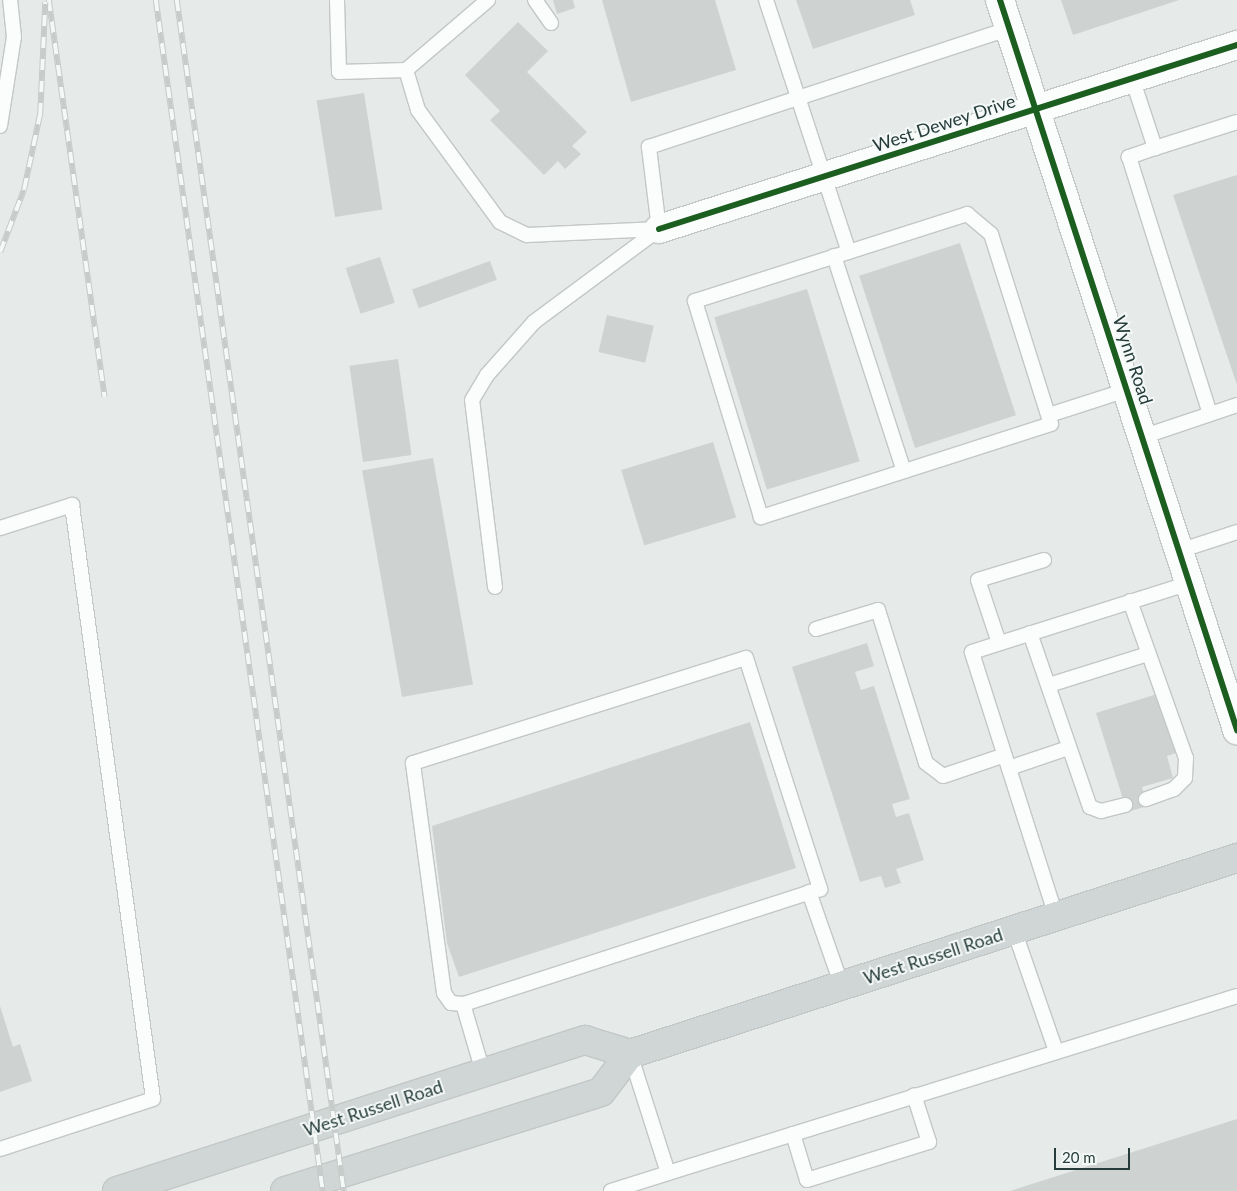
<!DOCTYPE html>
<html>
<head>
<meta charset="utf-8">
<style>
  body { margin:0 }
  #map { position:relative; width:1237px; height:1191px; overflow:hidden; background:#e6eae9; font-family:Lato,sans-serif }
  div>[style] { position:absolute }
  .building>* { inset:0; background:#ced3d2; transform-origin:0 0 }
  .roads { filter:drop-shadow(1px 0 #c3c7c6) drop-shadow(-1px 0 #c3c7c6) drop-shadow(0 1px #c3c7c6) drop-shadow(0 -1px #c3c7c6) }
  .service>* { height:14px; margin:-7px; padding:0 7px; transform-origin:7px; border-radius:7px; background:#fbfcfc }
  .minor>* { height:28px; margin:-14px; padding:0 14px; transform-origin:14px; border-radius:14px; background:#fbfcfc }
  .tertiary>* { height:28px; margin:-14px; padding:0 14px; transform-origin:14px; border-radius:14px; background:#fbfcfc }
  .primary>* { height:28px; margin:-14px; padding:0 14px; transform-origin:14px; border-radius:14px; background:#cfd6d5 }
  .rail>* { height:5.5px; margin-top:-2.75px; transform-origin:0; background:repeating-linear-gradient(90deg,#f4f9f7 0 11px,#c7cbca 0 22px); box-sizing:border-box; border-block:1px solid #c7cbca }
  .cycleway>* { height:6px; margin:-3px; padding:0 3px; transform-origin:3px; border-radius:3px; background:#1b5e20 }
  span { translate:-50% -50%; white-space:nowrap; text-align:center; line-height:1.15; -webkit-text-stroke:4px #f4f9f7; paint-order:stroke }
  .street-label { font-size:18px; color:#253c3a }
  .scale { position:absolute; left:1054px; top:1148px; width:76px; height:22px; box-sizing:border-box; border:2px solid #253c3a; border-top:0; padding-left:6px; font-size:15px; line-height:18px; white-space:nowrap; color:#253c3a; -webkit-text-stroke:4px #f4f9f7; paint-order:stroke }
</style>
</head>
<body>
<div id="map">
  <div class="building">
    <i style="clip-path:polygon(553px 0,573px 0,575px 8px,557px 14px)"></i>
    <i style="clip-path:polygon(602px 0,715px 0,736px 70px,631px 102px)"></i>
    <i style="clip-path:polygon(796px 0,910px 0,915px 15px,813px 49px)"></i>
    <i style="clip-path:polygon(1061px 0,1179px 0,1073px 35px)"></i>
    <i style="clip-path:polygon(518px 22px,548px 51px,527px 72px,587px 132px,572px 146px,581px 154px,565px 169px,558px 161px,544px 175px,490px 120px,500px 111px,465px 75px)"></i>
    <i style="left:364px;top:93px;width:118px;height:48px;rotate:81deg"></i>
    <i style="clip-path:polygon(1237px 175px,1237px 385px,1173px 195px)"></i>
    <i style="left:960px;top:243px;width:181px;height:106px;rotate:72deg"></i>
    <i style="left:380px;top:257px;width:48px;height:36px;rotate:72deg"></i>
    <i style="left:490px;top:261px;width:20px;height:83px;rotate:70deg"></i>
    <i style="left:807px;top:289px;width:180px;height:97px;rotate:73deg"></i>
    <i style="left:607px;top:315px;width:48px;height:38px;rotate:13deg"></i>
    <i style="left:398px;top:359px;width:97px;height:49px;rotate:82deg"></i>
    <i style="left:713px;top:442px;width:79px;height:96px;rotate:73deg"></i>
    <i style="left:433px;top:458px;width:230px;height:72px;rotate:80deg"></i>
    <i style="clip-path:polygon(867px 643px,874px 666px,855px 672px,861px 690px,874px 686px,910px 799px,892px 804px,896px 817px,909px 813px,924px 860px,896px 869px,901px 883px,885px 888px,881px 876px,860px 882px,792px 667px)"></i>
    <i style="clip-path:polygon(1157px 694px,1176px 753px,1167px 756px,1173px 778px,1142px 787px,1148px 806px,1127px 812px,1096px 713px)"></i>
    <i style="clip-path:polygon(750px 722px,796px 868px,459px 977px,447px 943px,432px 826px)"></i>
    <i style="clip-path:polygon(0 1006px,13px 1047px,20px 1044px,32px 1081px,0 1092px)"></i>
    <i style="clip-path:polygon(1237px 1119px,1237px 1191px,1010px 1191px)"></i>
  </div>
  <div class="roads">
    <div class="service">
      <i style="left:337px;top:0;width:72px;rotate:88.4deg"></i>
      <i style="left:339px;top:72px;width:67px;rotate:-1.7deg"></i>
      <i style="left:406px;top:70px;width:108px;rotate:-40.5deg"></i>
      <i style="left:535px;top:0;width:28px;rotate:55deg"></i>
      <i style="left:766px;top:0;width:265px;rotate:71.8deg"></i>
      <i style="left:406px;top:70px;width:42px;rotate:73.3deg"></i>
      <i style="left:418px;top:110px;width:139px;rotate:53.8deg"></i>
      <i style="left:500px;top:222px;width:30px;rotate:26deg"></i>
      <i style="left:527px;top:235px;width:132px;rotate:-2.6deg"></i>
      <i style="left:1132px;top:78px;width:74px;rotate:71.8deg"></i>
      <i style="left:1155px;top:148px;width:86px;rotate:-17.6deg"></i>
      <i style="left:0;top:126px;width:90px;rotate:-81.1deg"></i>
      <i style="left:14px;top:37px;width:37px;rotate:-96deg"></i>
      <i style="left:1155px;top:148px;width:28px;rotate:161deg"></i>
      <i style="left:1129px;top:157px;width:269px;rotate:72.5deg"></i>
      <i style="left:967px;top:214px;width:31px;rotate:40deg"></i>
      <i style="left:991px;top:234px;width:199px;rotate:72.5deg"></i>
      <i style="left:1051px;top:424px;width:305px;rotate:162.2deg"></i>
      <i style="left:761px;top:517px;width:226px;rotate:-107deg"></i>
      <i style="left:695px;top:301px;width:286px;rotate:-17.7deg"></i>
      <i style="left:659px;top:229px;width:83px;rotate:-97deg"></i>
      <i style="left:649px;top:147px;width:380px;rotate:-18.2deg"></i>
      <i style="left:834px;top:256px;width:226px;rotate:72deg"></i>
      <i style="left:1049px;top:415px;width:82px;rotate:-17.8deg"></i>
      <i style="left:1142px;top:437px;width:100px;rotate:-18.6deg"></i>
      <i style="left:0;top:528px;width:76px;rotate:-17.7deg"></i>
      <i style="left:72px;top:505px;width:599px;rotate:82.23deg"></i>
      <i style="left:153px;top:1099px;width:161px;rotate:161.9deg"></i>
      <i style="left:1179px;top:551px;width:61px;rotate:-18.1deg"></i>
      <i style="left:495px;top:587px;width:188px;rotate:-97deg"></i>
      <i style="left:472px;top:400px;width:29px;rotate:-59deg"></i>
      <i style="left:487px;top:375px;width:71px;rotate:-48.4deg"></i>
      <i style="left:534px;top:322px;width:156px;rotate:-36.6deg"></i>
      <i style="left:1130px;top:601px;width:167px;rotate:70.4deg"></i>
      <i style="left:1186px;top:758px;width:20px;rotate:93deg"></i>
      <i style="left:1185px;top:778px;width:16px;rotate:135deg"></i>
      <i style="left:1174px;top:789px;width:30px;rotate:160deg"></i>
      <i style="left:816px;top:629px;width:65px;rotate:-17deg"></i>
      <i style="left:878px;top:610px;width:160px;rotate:72.6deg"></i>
      <i style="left:926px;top:763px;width:21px;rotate:37deg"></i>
      <i style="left:943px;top:776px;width:65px;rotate:-18.7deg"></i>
      <i style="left:1030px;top:633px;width:184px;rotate:71deg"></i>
      <i style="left:1090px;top:807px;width:12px;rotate:20deg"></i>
      <i style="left:1101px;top:811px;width:25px;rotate:-14deg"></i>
      <i style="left:999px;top:643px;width:66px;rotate:-108.4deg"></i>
      <i style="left:978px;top:580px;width:69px;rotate:-16.9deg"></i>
      <i style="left:1049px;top:685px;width:104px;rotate:-17.4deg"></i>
      <i style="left:1009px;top:768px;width:62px;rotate:-18.7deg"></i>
      <i style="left:809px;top:892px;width:100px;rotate:70.7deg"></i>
      <i style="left:1056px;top:916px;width:277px;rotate:-107.7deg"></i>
      <i style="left:972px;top:652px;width:228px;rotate:-17.6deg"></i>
      <i style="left:1014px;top:930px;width:128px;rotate:70.9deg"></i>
      <i style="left:463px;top:1004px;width:12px;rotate:-175deg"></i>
      <i style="left:451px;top:1003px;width:12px;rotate:-125deg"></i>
      <i style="left:444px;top:993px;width:232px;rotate:-97.7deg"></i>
      <i style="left:413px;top:763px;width:349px;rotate:-17.5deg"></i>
      <i style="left:746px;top:658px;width:243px;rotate:72.2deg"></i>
      <i style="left:820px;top:889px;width:375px;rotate:162.1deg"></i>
      <i style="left:463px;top:1004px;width:71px;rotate:73.6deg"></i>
      <i style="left:793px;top:1134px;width:48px;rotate:73.1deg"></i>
      <i style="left:807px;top:1180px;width:128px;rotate:-17.3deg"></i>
      <i style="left:929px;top:1142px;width:49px;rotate:-107.7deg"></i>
      <i style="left:668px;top:1173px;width:596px;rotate:-17.28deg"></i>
      <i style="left:611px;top:1191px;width:60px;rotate:-17.5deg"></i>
      <i style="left:668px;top:1173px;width:125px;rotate:-107.7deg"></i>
    </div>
    <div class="minor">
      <i style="left:659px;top:229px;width:607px;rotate:-17.66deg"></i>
    </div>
    <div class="tertiary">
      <i style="left:1000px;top:0;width:768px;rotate:72.01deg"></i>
    </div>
    <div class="primary">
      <i style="left:117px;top:1191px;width:492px;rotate:-17.9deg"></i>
      <i style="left:585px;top:1040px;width:47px;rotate:17.3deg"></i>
      <i style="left:285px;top:1191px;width:331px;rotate:-17.4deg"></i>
      <i style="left:601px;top:1092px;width:48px;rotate:-52.7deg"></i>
      <i style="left:630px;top:1054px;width:638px;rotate:-17.9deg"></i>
    </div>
  </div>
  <div class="rail">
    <i style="left:49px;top:0;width:401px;rotate:82deg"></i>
    <i style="left:156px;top:0;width:1203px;rotate:82.02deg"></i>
    <i style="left:177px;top:0;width:1203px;rotate:82.02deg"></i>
    <i style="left:0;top:252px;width:67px;rotate:-69.1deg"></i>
    <i style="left:24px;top:189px;width:77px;rotate:-78deg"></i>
    <i style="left:40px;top:114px;width:112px;rotate:-87.4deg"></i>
  </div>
  <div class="cycleway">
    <i style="left:1000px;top:0;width:768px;rotate:72.01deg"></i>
    <i style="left:659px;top:229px;width:607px;rotate:-17.66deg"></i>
  </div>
  <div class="street-label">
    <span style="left:944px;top:123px;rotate:-18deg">West Dewey Drive</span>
    <span style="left:1133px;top:360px;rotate:72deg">Wynn Road</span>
    <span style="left:933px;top:956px;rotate:-18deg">West Russell Road</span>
    <span style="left:373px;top:1108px;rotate:-18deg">West Russell Road</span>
  </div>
  <div class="scale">20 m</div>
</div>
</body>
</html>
